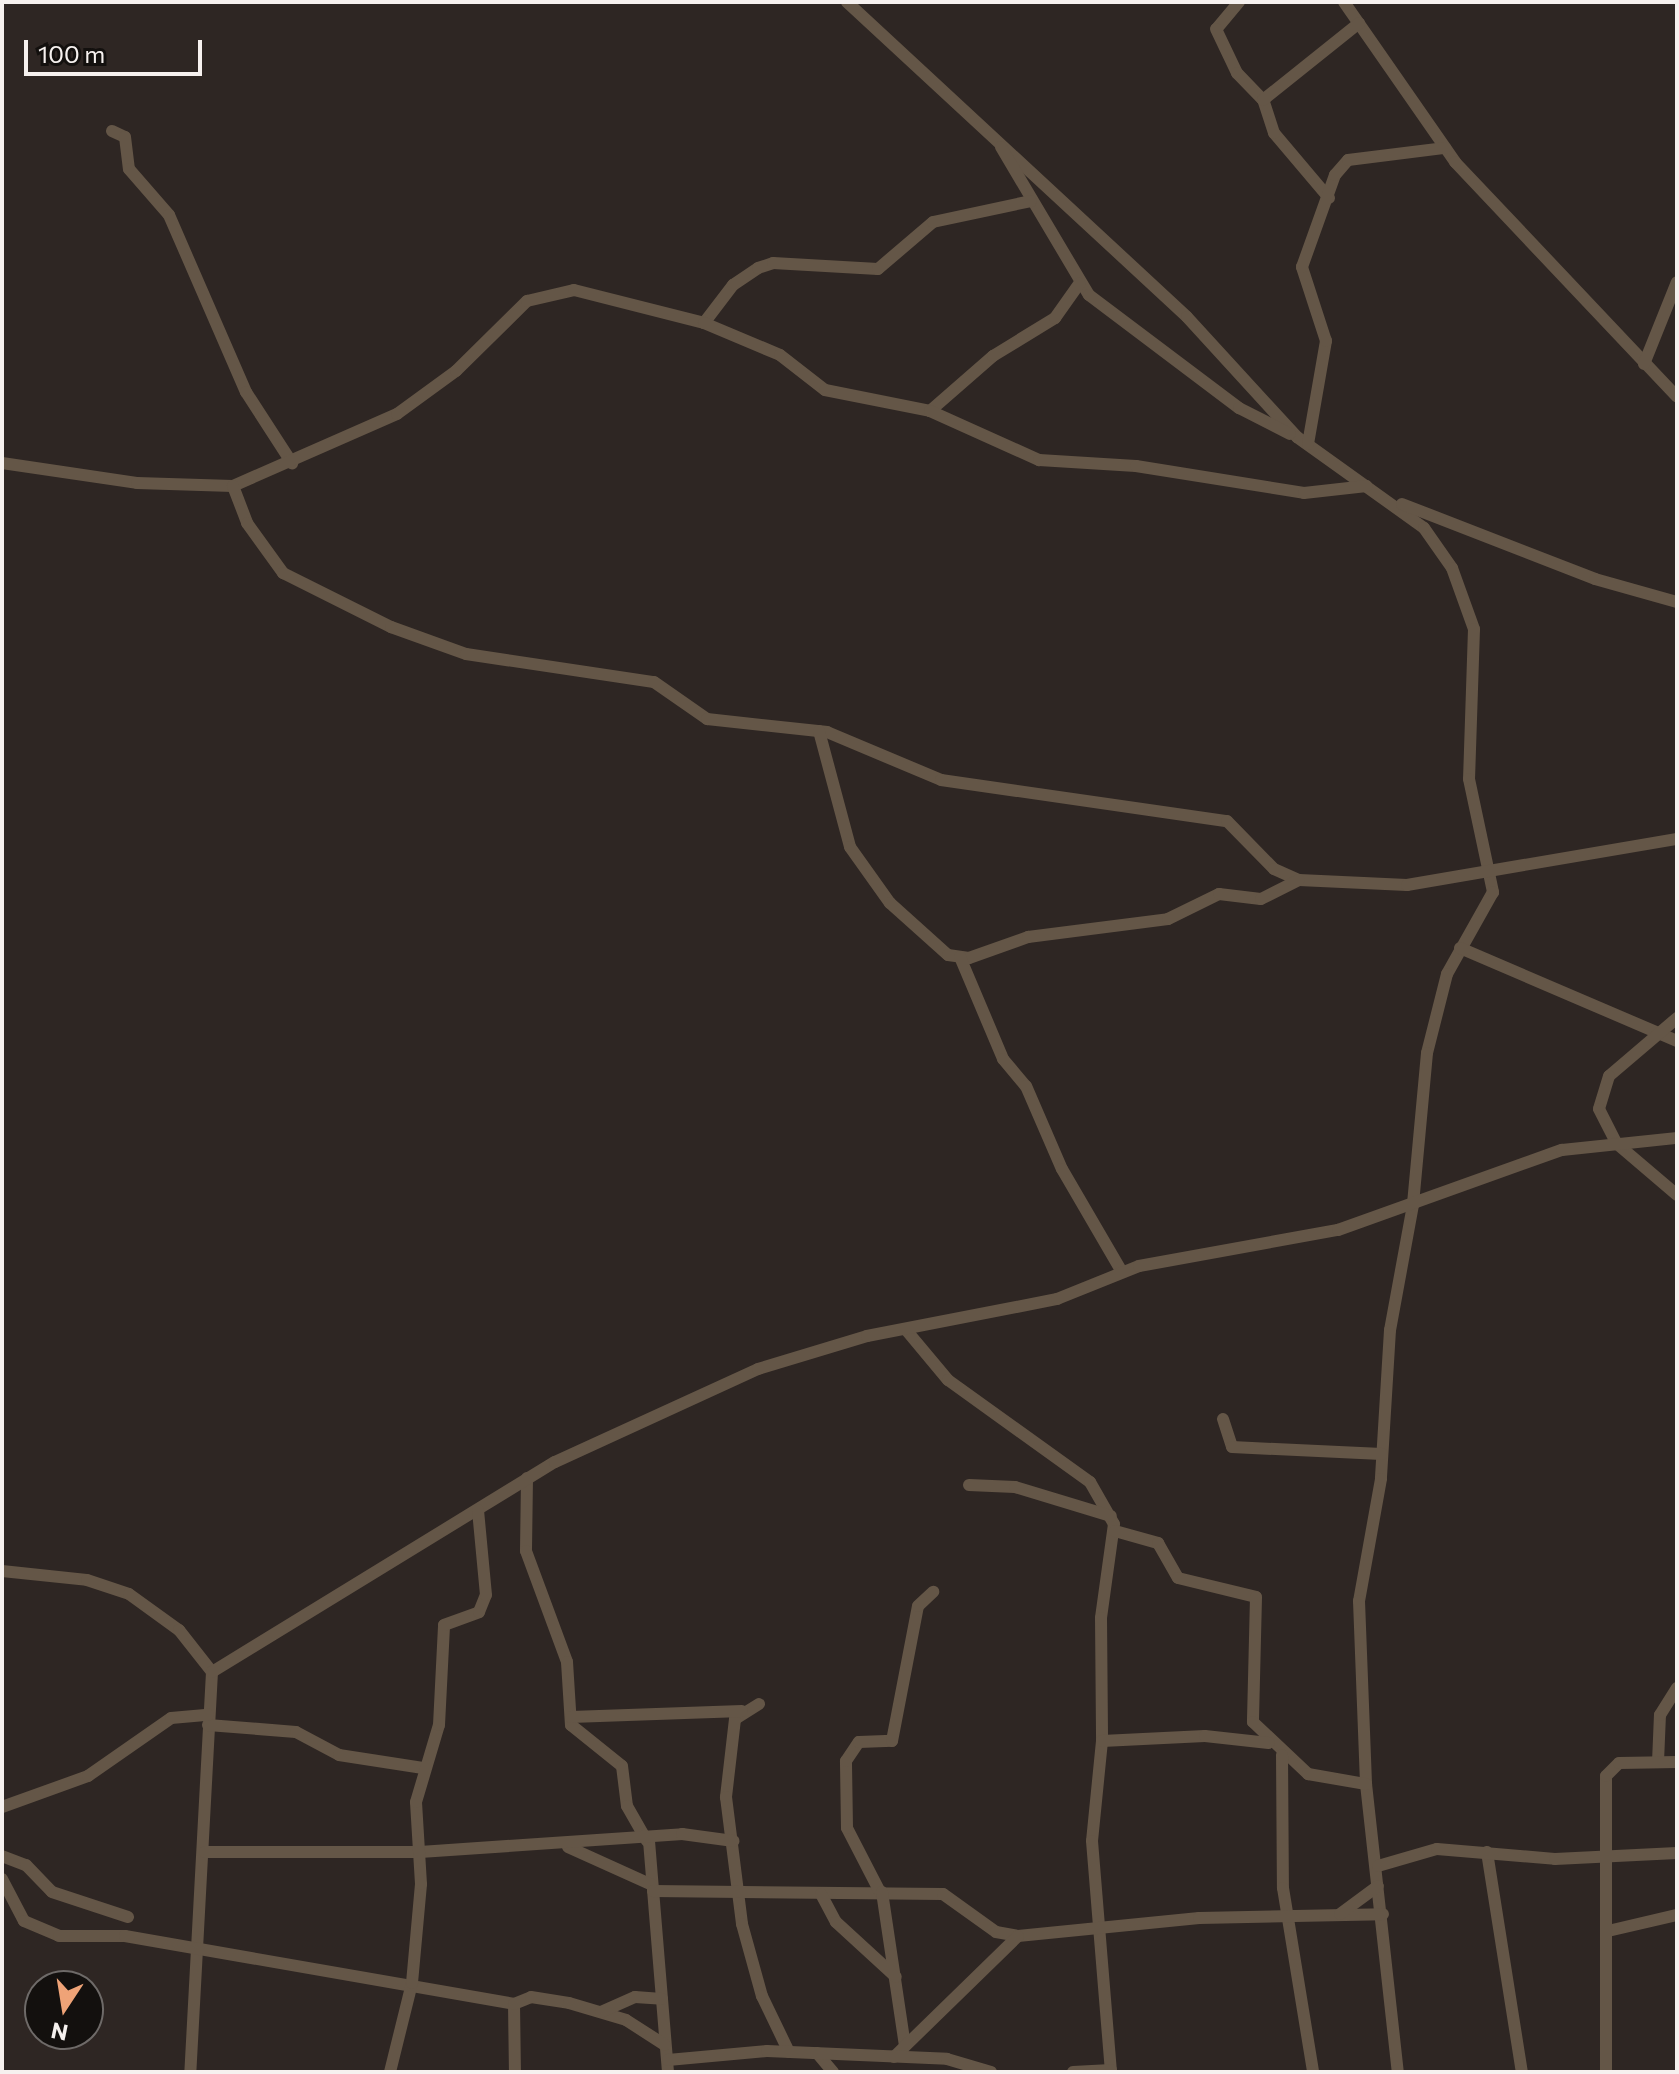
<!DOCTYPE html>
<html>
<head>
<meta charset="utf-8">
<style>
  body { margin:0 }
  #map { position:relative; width:1679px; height:2074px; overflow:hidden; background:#2e2623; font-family:Commissioner,sans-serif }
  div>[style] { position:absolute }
  .minor>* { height:12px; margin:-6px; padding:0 6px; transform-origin:6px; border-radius:6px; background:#645647 }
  span { translate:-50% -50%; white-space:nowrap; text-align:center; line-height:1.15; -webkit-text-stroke:7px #13100e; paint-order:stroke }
  .frame { position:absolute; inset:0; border:4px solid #f6f1ef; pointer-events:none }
  .north { position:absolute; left:24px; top:1970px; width:80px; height:80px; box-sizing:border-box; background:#13100e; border:2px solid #6e6a68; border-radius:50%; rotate:192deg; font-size:22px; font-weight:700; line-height:32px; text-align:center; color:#f6f1ef }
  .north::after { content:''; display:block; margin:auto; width:28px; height:36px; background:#efa377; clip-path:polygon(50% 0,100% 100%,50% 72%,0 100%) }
  .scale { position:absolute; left:24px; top:40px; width:178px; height:36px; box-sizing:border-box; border:4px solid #f6f1ef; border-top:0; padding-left:10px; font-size:24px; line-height:28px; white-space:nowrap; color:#f6f1ef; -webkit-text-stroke:6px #13100e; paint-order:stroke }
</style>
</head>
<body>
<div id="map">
  <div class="minor">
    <i style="left:847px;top:2px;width:463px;rotate:42.8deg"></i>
    <i style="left:1187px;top:317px;width:163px;rotate:47.5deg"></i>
    <i style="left:1297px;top:437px;width:156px;rotate:35.6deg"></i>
    <i style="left:1424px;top:528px;width:49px;rotate:55deg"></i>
    <i style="left:1452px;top:568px;width:65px;rotate:70.2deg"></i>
    <i style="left:1474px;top:629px;width:150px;rotate:91.9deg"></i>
    <i style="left:1469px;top:779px;width:116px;rotate:78deg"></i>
    <i style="left:1493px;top:892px;width:94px;rotate:119.3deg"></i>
    <i style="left:1447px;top:974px;width:81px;rotate:104.2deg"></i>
    <i style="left:1427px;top:1053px;width:153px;rotate:95.3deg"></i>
    <i style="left:1413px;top:1205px;width:127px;rotate:100.4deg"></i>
    <i style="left:1390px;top:1330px;width:149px;rotate:93.5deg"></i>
    <i style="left:1381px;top:1479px;width:124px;rotate:100.2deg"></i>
    <i style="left:1359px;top:1601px;width:183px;rotate:87.8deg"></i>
    <i style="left:1366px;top:1784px;width:290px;rotate:83.7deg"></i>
    <i style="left:1239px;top:2px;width:35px;rotate:130deg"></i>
    <i style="left:1216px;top:29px;width:49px;rotate:64.5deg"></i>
    <i style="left:1237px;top:73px;width:37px;rotate:46deg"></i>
    <i style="left:1344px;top:2px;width:195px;rotate:55.2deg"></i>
    <i style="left:1455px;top:162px;width:323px;rotate:46.6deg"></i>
    <i style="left:112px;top:131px;width:14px;rotate:25deg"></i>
    <i style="left:125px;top:137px;width:32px;rotate:83deg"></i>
    <i style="left:129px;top:169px;width:61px;rotate:49deg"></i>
    <i style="left:169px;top:215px;width:193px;rotate:66.5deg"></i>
    <i style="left:246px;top:392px;width:85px;rotate:57.1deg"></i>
    <i style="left:1001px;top:147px;width:172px;rotate:59.3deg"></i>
    <i style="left:1089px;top:295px;width:188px;rotate:37deg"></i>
    <i style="left:1239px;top:408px;width:57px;rotate:27deg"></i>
    <i style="left:1329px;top:198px;width:85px;rotate:-130.2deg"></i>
    <i style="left:1274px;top:133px;width:35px;rotate:-108deg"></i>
    <i style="left:1263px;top:100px;width:123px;rotate:-38.7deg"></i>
    <i style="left:704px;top:323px;width:48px;rotate:-52.7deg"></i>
    <i style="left:733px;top:285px;width:30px;rotate:-34deg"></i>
    <i style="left:758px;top:268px;width:16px;rotate:-18deg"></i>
    <i style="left:773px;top:263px;width:105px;rotate:3.3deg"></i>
    <i style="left:878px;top:269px;width:72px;rotate:-40.5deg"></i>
    <i style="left:933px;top:222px;width:100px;rotate:-12.1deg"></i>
    <i style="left:1644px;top:364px;width:88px;rotate:-68.1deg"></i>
    <i style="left:930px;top:411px;width:84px;rotate:-41.1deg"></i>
    <i style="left:993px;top:356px;width:73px;rotate:-31.5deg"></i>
    <i style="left:1055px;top:318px;width:42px;rotate:-54.8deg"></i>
    <i style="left:1308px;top:444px;width:105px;rotate:-80.1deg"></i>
    <i style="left:1326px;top:341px;width:78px;rotate:-108deg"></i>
    <i style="left:1302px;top:267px;width:98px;rotate:-70.3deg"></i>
    <i style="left:1335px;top:175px;width:20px;rotate:-49deg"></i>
    <i style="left:1348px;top:160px;width:98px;rotate:-7.1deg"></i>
    <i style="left:2px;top:463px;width:136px;rotate:8.4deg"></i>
    <i style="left:137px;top:483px;width:96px;rotate:1.8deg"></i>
    <i style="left:233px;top:486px;width:179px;rotate:-23.7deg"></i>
    <i style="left:397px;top:414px;width:73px;rotate:-36.1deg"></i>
    <i style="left:456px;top:371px;width:100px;rotate:-44.6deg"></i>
    <i style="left:527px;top:301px;width:48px;rotate:-13.2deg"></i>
    <i style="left:574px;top:290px;width:134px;rotate:14.2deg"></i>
    <i style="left:704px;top:323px;width:82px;rotate:22.8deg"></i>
    <i style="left:780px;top:355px;width:57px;rotate:37.9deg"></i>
    <i style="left:825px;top:390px;width:107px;rotate:11.3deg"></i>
    <i style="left:930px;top:411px;width:120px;rotate:24.2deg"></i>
    <i style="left:1039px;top:460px;width:97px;rotate:3.5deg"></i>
    <i style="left:1136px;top:466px;width:170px;rotate:9.1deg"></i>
    <i style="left:1304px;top:493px;width:63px;rotate:-6.3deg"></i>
    <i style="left:233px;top:486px;width:40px;rotate:69deg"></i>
    <i style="left:247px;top:523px;width:62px;rotate:54.2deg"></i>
    <i style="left:283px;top:573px;width:121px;rotate:26.6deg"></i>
    <i style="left:391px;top:627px;width:80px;rotate:19.8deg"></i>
    <i style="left:466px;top:654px;width:190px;rotate:8.5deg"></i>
    <i style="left:654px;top:682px;width:65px;rotate:34.9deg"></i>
    <i style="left:707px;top:719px;width:121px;rotate:6.2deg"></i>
    <i style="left:827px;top:732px;width:124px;rotate:22.8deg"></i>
    <i style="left:941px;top:780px;width:289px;rotate:8.2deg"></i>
    <i style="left:1227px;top:821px;width:67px;rotate:45.6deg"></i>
    <i style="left:1274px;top:869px;width:27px;rotate:24deg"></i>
    <i style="left:1299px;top:880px;width:108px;rotate:2.7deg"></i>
    <i style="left:1407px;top:885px;width:274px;rotate:-9.7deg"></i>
    <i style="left:1402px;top:504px;width:207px;rotate:21.2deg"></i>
    <i style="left:1595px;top:579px;width:85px;rotate:15.7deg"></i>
    <i style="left:819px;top:731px;width:120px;rotate:75deg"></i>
    <i style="left:850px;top:847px;width:69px;rotate:54.5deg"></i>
    <i style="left:890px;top:903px;width:78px;rotate:41.9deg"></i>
    <i style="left:948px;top:955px;width:21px;rotate:8deg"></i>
    <i style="left:969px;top:958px;width:63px;rotate:-19.6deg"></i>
    <i style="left:1028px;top:937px;width:141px;rotate:-7.3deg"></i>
    <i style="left:1168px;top:919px;width:57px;rotate:-26.1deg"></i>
    <i style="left:1219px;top:894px;width:42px;rotate:6.8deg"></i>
    <i style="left:1261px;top:899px;width:42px;rotate:-26.6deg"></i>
    <i style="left:1460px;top:948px;width:236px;rotate:23.2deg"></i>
    <i style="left:960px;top:957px;width:111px;rotate:67.1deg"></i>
    <i style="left:1003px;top:1059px;width:35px;rotate:50deg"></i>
    <i style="left:1026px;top:1086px;width:90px;rotate:66.6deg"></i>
    <i style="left:1062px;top:1169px;width:119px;rotate:59.8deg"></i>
    <i style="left:1677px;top:1018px;width:89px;rotate:139.5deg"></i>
    <i style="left:1609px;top:1076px;width:34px;rotate:107deg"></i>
    <i style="left:1599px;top:1109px;width:38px;rotate:63deg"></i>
    <i style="left:1616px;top:1143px;width:80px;rotate:40.4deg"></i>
    <i style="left:907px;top:1331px;width:64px;rotate:50.1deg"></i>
    <i style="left:948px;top:1380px;width:175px;rotate:35.7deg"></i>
    <i style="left:1090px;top:1482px;width:48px;rotate:60.3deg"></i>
    <i style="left:1114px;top:1524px;width:95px;rotate:97.9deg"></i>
    <i style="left:1101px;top:1618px;width:123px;rotate:89.5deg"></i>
    <i style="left:1102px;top:1741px;width:100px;rotate:95.7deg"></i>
    <i style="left:1092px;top:1841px;width:232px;rotate:85.3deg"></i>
    <i style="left:1223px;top:1419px;width:29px;rotate:72deg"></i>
    <i style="left:1232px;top:1447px;width:150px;rotate:2.7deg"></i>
    <i style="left:527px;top:1478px;width:73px;rotate:90.8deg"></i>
    <i style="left:526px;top:1551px;width:118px;rotate:69.7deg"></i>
    <i style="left:567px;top:1662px;width:63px;rotate:86.4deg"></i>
    <i style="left:571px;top:1725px;width:65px;rotate:38.8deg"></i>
    <i style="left:622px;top:1766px;width:40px;rotate:82.9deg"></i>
    <i style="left:627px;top:1806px;width:40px;rotate:60.3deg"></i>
    <i style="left:969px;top:1485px;width:46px;rotate:2.5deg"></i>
    <i style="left:1015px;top:1487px;width:100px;rotate:16.8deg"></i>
    <i style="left:1115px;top:1531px;width:45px;rotate:15.6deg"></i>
    <i style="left:1158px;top:1543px;width:40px;rotate:60.3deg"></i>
    <i style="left:1178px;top:1578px;width:80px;rotate:13.7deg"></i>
    <i style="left:1256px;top:1597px;width:125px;rotate:91.4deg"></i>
    <i style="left:1253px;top:1722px;width:76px;rotate:43.4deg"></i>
    <i style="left:1308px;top:1774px;width:59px;rotate:9.8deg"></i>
    <i style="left:2px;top:1571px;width:85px;rotate:6deg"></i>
    <i style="left:87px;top:1580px;width:44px;rotate:18.4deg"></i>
    <i style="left:129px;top:1594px;width:62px;rotate:35.8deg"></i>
    <i style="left:179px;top:1630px;width:53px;rotate:51.8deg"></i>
    <i style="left:212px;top:1672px;width:401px;rotate:93.1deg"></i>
    <i style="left:212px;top:1672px;width:402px;rotate:-31.5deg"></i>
    <i style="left:555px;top:1462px;width:223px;rotate:-24.6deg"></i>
    <i style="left:758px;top:1369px;width:114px;rotate:-16.8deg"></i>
    <i style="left:867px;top:1336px;width:194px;rotate:-11deg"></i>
    <i style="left:1057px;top:1299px;width:88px;rotate:-21.9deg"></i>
    <i style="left:1139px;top:1266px;width:202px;rotate:-10.3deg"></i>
    <i style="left:1338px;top:1230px;width:238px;rotate:-19.7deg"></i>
    <i style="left:1562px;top:1150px;width:116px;rotate:-6deg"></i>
    <i style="left:759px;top:1704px;width:28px;rotate:148deg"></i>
    <i style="left:735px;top:1719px;width:79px;rotate:96.6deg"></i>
    <i style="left:726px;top:1797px;width:128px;rotate:82.8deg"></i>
    <i style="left:742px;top:1924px;width:75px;rotate:74.5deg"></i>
    <i style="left:762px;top:1996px;width:62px;rotate:64.3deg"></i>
    <i style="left:571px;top:1717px;width:171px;rotate:-2deg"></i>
    <i style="left:208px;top:1725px;width:88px;rotate:4.5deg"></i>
    <i style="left:296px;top:1732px;width:49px;rotate:28.1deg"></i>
    <i style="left:339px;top:1755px;width:85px;rotate:8.8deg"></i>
    <i style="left:1102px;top:1741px;width:103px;rotate:-2.8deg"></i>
    <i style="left:1205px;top:1736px;width:64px;rotate:6.2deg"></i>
    <i style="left:1282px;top:1755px;width:133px;rotate:89.6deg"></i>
    <i style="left:1283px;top:1888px;width:186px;rotate:80.7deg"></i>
    <i style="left:1658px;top:1762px;width:47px;rotate:-87.6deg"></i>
    <i style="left:1660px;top:1715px;width:32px;rotate:-58deg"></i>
    <i style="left:2px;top:1807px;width:91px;rotate:-19.8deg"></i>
    <i style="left:88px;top:1776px;width:101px;rotate:-34.9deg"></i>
    <i style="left:171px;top:1718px;width:37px;rotate:-5deg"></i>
    <i style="left:649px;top:1841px;width:232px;rotate:85.3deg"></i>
    <i style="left:568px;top:1847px;width:92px;rotate:24.3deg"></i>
    <i style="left:205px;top:1852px;width:215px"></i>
    <i style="left:420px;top:1852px;width:263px;rotate:-3.9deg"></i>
    <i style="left:682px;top:1834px;width:52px;rotate:7.7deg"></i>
    <i style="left:1487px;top:1852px;width:223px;rotate:81deg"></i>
    <i style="left:2px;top:1856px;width:26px;rotate:21deg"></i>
    <i style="left:26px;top:1865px;width:37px;rotate:46deg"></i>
    <i style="left:52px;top:1892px;width:80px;rotate:18.2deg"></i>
    <i style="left:1378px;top:1866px;width:61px;rotate:-16.1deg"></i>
    <i style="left:1437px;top:1849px;width:118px;rotate:4.8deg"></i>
    <i style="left:1555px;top:1859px;width:122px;rotate:-2.8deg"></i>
    <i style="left:2px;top:1879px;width:47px;rotate:62.4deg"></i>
    <i style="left:24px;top:1921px;width:38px;rotate:23deg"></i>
    <i style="left:59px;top:1936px;width:66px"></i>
    <i style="left:125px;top:1936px;width:395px;rotate:9.9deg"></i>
    <i style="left:514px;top:2004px;width:68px;rotate:89.2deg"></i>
    <i style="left:653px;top:1891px;width:290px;rotate:0.6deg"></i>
    <i style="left:943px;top:1894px;width:65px;rotate:35.6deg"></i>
    <i style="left:996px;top:1932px;width:22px;rotate:10deg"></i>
    <i style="left:1018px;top:1936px;width:182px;rotate:-5.7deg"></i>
    <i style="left:1199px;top:1918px;width:184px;rotate:-1.2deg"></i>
    <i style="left:880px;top:1892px;width:72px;rotate:-117.3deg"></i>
    <i style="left:847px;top:1828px;width:67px;rotate:-90.9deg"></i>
    <i style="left:846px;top:1761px;width:23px;rotate:-56deg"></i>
    <i style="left:859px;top:1742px;width:33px;rotate:-2deg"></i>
    <i style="left:892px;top:1741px;width:137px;rotate:-79.1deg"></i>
    <i style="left:918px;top:1606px;width:21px;rotate:-43deg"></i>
    <i style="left:882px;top:1892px;width:155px;rotate:81.5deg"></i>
    <i style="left:821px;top:1894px;width:32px;rotate:62deg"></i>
    <i style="left:836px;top:1922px;width:81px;rotate:42.5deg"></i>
    <i style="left:1340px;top:1914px;width:47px;rotate:-36.4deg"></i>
    <i style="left:1608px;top:1931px;width:71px;rotate:-13.1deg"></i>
    <i style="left:514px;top:2004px;width:18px;rotate:-22deg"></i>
    <i style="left:531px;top:1997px;width:38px;rotate:9deg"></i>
    <i style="left:569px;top:2003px;width:59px;rotate:16.6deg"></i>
    <i style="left:626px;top:2020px;width:46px;rotate:32.7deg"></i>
    <i style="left:601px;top:2012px;width:37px;rotate:-24deg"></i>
    <i style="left:635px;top:1997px;width:27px;rotate:4deg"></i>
    <i style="left:817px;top:2053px;width:25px;rotate:50deg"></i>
    <i style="left:894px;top:2057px;width:173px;rotate:-44.3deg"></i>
    <i style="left:668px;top:2060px;width:99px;rotate:-5.2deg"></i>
    <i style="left:767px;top:2051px;width:180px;rotate:2.5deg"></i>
    <i style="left:947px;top:2059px;width:46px;rotate:16.5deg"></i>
    <i style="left:390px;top:2072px;width:92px;rotate:-76.1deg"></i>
    <i style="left:412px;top:1983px;width:99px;rotate:-84.8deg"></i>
    <i style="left:421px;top:1884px;width:82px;rotate:-93.5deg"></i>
    <i style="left:416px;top:1802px;width:80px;rotate:-73.4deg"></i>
    <i style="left:439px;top:1725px;width:100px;rotate:-87.1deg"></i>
    <i style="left:444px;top:1625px;width:37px;rotate:-20deg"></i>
    <i style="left:479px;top:1612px;width:18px;rotate:-68deg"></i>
    <i style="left:486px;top:1595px;width:85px;rotate:-95.4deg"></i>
    <i style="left:1073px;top:2072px;width:38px;rotate:-3deg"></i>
    <i style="left:1606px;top:2072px;width:296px;rotate:-90deg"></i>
    <i style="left:1606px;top:1776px;width:18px;rotate:-45deg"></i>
    <i style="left:1619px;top:1763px;width:58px;rotate:-1deg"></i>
  </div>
  <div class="frame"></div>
  <div class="north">N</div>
  <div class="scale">100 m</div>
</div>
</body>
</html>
